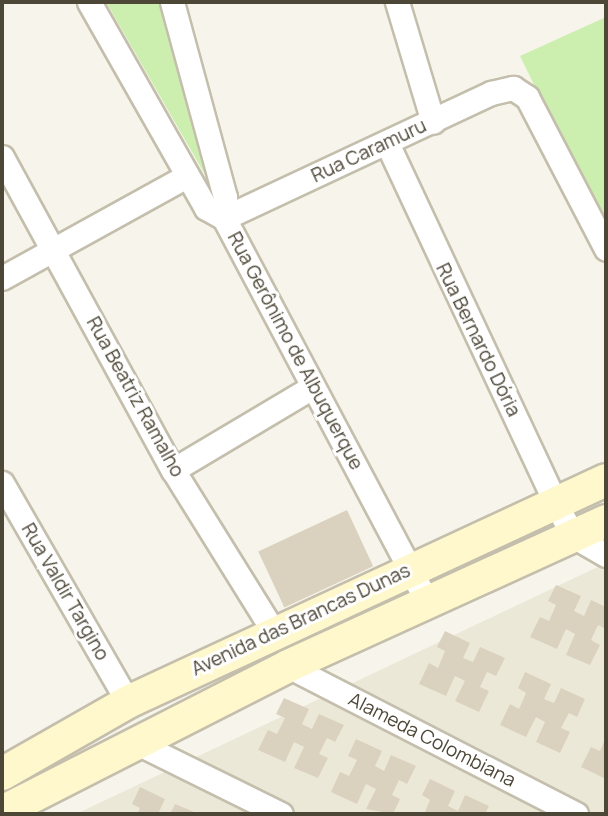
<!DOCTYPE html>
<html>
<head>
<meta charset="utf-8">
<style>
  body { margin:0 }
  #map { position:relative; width:608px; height:816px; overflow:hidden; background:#f7f5eb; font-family:Manrope,sans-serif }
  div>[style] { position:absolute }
  .residential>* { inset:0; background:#ece8d8 }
  .green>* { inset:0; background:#ccefb0 }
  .building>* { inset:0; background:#dad2bf; transform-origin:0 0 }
  .roads { filter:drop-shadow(2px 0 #c4beac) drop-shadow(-2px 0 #c4beac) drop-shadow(0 2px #c4beac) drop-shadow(0 -2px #c4beac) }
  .street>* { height:23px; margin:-11.5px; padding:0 11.5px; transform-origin:11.5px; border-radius:11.5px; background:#fff }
  .secondary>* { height:32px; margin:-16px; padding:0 16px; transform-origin:16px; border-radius:16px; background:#fff8cd }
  span { translate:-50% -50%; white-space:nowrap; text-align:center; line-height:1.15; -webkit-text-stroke:6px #fff; paint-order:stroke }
  .street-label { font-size:19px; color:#4d4737 }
  .frame { position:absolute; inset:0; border:4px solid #4d4737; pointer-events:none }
</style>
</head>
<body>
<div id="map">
  <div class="residential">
    <i style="clip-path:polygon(606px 563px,606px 814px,76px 814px)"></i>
  </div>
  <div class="green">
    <i style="clip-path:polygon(106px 2px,165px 2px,219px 199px)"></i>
    <i style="clip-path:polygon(606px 17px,606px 233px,520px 56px)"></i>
  </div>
  <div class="building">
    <i style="left:347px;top:510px;width:62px;height:98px;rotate:65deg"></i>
    <i style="clip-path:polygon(556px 585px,581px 596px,574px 611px,584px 616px,591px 600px,606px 607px,606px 629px,598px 625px,591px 640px,600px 645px,590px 665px,566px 655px,575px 634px,566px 629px,557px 649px,530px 637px,540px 617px,549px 621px,556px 605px,548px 601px)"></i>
    <i style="clip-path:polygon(445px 631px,470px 643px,463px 658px,473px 662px,480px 647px,505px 658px,496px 676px,487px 672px,480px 687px,489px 691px,479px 712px,455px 701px,465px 681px,455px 676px,446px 696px,419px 684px,429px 663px,438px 668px,445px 651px,437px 647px)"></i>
    <i style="clip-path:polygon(525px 672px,551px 684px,544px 699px,554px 703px,561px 688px,585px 699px,577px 717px,569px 713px,561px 728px,570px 732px,560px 753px,536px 742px,545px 722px,536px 717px,526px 737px,500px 725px,510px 704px,519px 709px,526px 693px,518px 688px)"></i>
    <i style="clip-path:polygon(284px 698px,309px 709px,302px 724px,312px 729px,319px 714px,344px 725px,335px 742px,327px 738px,319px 754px,328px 758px,318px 778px,294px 768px,304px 747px,294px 742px,285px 762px,258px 750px,268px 730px,277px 734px,285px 718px,276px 714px)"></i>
    <i style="clip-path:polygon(606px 737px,606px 779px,581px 767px,591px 747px,600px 751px)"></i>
    <i style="clip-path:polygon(356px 739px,382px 751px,375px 766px,384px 771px,391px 755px,416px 766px,407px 784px,399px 780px,392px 795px,400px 799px,393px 814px,366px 809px,376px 789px,366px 784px,357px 804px,331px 792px,340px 772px,349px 776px,357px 760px,348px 756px)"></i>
    <i style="clip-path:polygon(430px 779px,455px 791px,448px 806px,458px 811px,465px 795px,489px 806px,485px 814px,424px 814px,430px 800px,422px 795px)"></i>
    <i style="clip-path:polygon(140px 787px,165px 799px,158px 814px,137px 814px,140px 808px,132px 804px)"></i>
    <i style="clip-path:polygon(175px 804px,199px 814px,170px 814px)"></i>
  </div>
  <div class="roads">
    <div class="street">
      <i style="left:89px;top:2px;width:237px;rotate:60.4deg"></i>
      <i style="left:206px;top:208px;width:21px;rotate:29deg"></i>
      <i style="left:224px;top:218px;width:433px;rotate:62.1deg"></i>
      <i style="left:172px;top:2px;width:202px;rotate:74.8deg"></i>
      <i style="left:225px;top:197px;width:21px;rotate:93deg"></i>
      <i style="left:224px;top:218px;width:295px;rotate:-25.1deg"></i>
      <i style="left:491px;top:93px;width:23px;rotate:-13deg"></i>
      <i style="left:513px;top:88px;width:17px;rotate:33deg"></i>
      <i style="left:527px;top:97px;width:171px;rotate:62.5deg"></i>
      <i style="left:397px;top:2px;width:125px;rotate:73.3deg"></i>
      <i style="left:387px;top:143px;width:396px;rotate:64.9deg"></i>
      <i style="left:555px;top:502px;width:38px;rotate:62deg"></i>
      <i style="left:573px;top:536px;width:38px;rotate:30deg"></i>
      <i style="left:2px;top:157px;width:357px;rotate:61.4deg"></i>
      <i style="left:173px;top:470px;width:191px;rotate:58.1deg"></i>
      <i style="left:2px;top:278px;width:211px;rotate:-28.9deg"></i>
      <i style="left:173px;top:470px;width:162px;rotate:-30.8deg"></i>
      <i style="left:2px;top:483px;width:253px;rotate:60.1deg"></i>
      <i style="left:288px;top:666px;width:324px;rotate:27.2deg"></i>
      <i style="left:133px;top:741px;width:165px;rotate:26.3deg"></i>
    </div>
    <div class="secondary">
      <i style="left:2px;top:774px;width:145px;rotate:-29.7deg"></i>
      <i style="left:128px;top:702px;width:527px;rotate:-24.91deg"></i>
      <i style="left:2px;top:812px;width:321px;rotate:-27deg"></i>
      <i style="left:288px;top:666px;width:349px;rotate:-24.5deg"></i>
    </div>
  </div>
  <div class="street-label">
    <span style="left:369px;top:151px;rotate:-25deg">Rua Caramuru</span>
    <span style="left:478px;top:340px;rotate:64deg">Rua Bernardo Dória</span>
    <span style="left:295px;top:351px;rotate:62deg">Rua Gerônimo de Albuquerque</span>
    <span style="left:135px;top:397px;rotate:61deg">Rua Beatriz Ramalho</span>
    <span style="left:65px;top:592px;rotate:60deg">Rua Valdir Targino</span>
    <span style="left:301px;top:620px;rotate:-25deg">Avenida das Brancas Dunas</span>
    <span style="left:432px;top:740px;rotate:27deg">Alameda Colombiana</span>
  </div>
  <div class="frame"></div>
</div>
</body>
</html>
